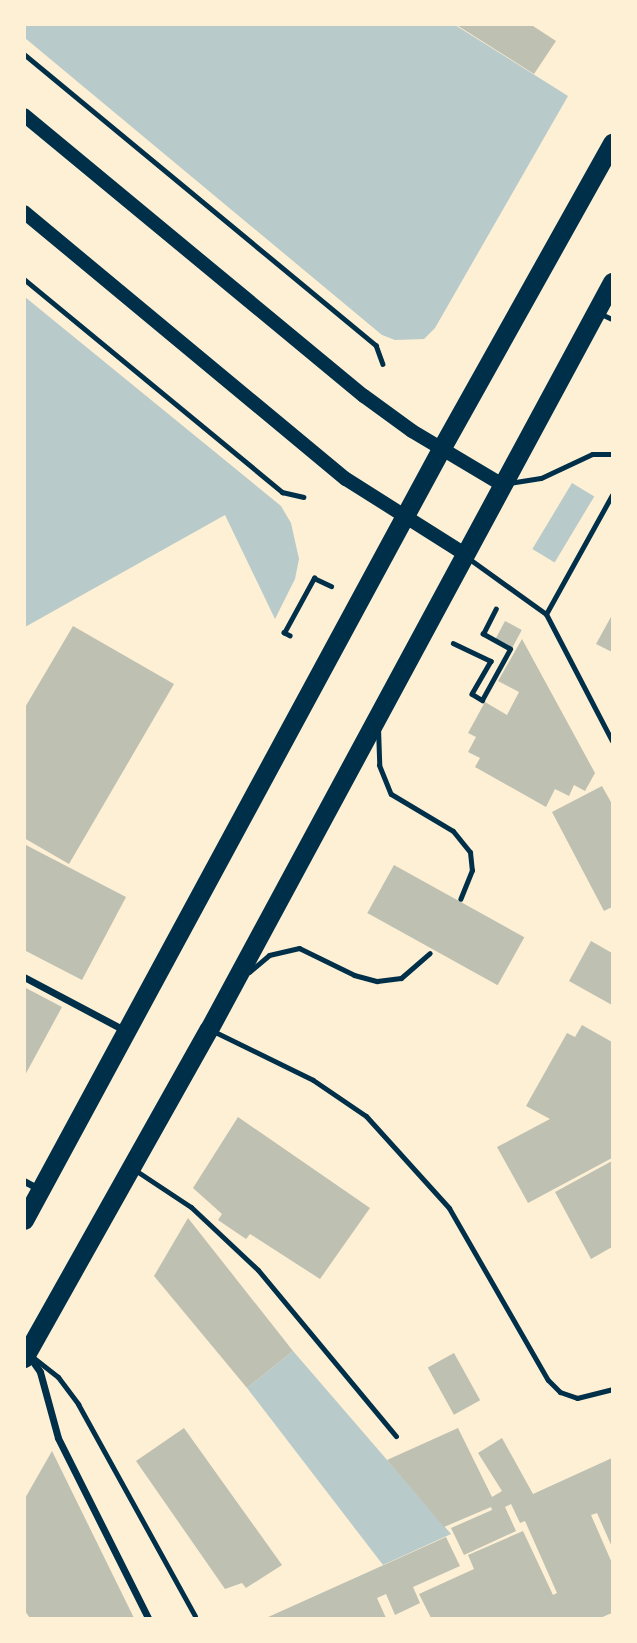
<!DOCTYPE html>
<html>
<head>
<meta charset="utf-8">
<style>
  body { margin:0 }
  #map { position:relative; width:637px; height:1643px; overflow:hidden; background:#fdf0d5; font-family:Mulish,sans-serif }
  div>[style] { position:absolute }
  .green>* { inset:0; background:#b9caca; transform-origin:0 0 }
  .building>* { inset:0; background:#bec0b2; transform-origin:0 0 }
  .path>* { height:4.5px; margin:-2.25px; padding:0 2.25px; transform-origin:2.25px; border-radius:2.25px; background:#003049 }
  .service>* { height:5px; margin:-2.5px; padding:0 2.5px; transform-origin:2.5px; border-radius:2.5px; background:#003049 }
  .minor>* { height:7px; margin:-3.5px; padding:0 3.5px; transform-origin:3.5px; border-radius:3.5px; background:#003049 }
  .secondary>* { height:14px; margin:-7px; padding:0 7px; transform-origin:7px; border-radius:7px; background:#003049 }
  .trunk>* { height:19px; margin:-9.5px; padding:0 9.5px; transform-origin:9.5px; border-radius:9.5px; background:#003049 }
  span { translate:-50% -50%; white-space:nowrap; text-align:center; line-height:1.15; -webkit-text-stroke:6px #fdf0d5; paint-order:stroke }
  .frame { position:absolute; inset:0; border:26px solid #fdf0d5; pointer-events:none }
</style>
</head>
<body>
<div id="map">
  <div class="green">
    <i style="clip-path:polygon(24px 25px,455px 25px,568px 96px,435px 328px,424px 339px,395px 340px,382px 335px,25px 38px)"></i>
    <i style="clip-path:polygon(25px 297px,281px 506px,291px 523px,299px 559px,295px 579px,275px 619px,225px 515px,25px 627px)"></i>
    <i style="left:572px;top:483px;width:26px;height:77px;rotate:31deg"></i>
    <i style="clip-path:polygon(293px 1351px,451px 1534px,383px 1565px,247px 1388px)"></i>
  </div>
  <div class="building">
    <i style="clip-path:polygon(455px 24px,530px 24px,556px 41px,534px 74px)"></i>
    <i style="clip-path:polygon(612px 615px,612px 652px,596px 644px)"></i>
    <i style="left:505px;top:621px;width:19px;height:20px;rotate:28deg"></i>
    <i style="clip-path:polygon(73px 626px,174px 684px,69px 864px,24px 838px,24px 709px)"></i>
    <i style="clip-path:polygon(522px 639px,595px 773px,585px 791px,574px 785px,569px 796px,555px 789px,546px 807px,475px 767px,480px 758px,468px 752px,476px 737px,468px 733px,485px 702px,507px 715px,519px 692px,498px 681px)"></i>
    <i style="clip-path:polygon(602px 786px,612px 804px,612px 907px,604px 911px,552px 812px)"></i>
    <i style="clip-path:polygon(24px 844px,126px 897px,82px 980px,24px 950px)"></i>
    <i style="left:394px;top:865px;width:149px;height:55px;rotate:29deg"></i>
    <i style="clip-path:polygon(591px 941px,612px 953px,612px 1005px,569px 981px)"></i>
    <i style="clip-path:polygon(24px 987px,62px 1007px,24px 1077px)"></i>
    <i style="clip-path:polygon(582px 1025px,612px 1042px,612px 1158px,528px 1203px,497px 1147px,550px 1119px,526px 1106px,567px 1033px,575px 1037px)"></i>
    <i style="clip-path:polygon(238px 1117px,370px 1208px,320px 1279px,250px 1234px,246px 1239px,218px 1220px,222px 1214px,193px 1188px)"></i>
    <i style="clip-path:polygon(612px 1161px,612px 1247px,591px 1259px,555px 1192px)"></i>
    <i style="clip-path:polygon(188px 1218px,293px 1351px,247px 1388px,154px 1276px)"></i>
    <i style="left:454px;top:1353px;width:54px;height:30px;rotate:61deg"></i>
    <i style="clip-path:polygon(184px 1428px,282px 1565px,246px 1588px,242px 1583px,225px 1589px,136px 1461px)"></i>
    <i style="clip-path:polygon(458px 1428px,492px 1497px,502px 1491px,478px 1453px,502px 1438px,533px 1494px,612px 1458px,612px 1547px,597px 1513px,591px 1515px,612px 1563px,612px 1613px,600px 1618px,431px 1618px,419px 1594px,474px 1569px,468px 1555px,523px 1531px,553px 1595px,557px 1593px,525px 1521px,520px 1523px,511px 1504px,505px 1507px,516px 1531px,464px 1555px,451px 1528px,492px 1510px,491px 1507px,444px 1527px,387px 1460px)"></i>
    <i style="clip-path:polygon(52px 1451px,134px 1618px,30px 1618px,24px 1610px,24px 1500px)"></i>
    <i style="clip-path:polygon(446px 1537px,460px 1566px,413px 1587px,420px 1603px,395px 1615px,386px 1594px,377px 1598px,386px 1618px,266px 1618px)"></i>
  </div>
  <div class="path">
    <i style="left:24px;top:54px;width:457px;rotate:39.6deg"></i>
    <i style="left:376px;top:345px;width:20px;rotate:70deg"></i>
    <i style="left:24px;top:279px;width:335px;rotate:39.5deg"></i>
    <i style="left:282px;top:492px;width:22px;rotate:13deg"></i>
    <i style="left:290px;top:636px;width:7px;rotate:-153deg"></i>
    <i style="left:284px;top:633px;width:63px;rotate:-61.4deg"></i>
    <i style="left:314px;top:578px;width:19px;rotate:25deg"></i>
    <i style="left:453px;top:643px;width:42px;rotate:25.3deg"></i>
    <i style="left:491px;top:661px;width:38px;rotate:120deg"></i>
    <i style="left:472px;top:694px;width:12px;rotate:31deg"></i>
    <i style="left:482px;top:700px;width:58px;rotate:-61.2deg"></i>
    <i style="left:510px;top:649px;width:31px;rotate:-151deg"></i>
    <i style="left:483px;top:634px;width:28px;rotate:-63deg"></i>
  </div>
  <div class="service">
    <i style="left:599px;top:313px;width:14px;rotate:25deg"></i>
    <i style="left:509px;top:483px;width:32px;rotate:-9deg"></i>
    <i style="left:541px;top:478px;width:56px;rotate:-25.2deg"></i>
    <i style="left:592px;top:454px;width:20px"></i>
    <i style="left:468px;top:558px;width:96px;rotate:35.7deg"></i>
    <i style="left:546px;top:614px;width:143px;rotate:62.5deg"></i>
    <i style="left:546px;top:614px;width:136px;rotate:-61deg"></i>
    <i style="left:378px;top:728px;width:37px;rotate:88deg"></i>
    <i style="left:379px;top:765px;width:31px;rotate:68deg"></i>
    <i style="left:391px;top:794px;width:72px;rotate:30.8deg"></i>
    <i style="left:453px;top:831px;width:27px;rotate:51deg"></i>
    <i style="left:470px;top:852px;width:18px;rotate:84deg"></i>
    <i style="left:472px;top:870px;width:31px;rotate:112deg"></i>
    <i style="left:249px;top:972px;width:26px;rotate:-40deg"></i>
    <i style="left:269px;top:955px;width:31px;rotate:-13deg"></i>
    <i style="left:299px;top:948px;width:61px;rotate:26.1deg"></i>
    <i style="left:354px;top:975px;width:24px;rotate:15deg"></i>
    <i style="left:377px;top:981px;width:24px;rotate:-7deg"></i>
    <i style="left:401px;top:978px;width:38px;rotate:-41deg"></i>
    <i style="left:213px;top:1031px;width:111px;rotate:26.1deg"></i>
    <i style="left:313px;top:1080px;width:64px;rotate:34.2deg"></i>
    <i style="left:366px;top:1116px;width:124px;rotate:47.9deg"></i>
    <i style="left:449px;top:1208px;width:198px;rotate:60.1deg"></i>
    <i style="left:548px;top:1380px;width:17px;rotate:45deg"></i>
    <i style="left:560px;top:1392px;width:18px;rotate:19deg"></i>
    <i style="left:577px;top:1398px;width:36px;rotate:-14deg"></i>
    <i style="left:135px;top:1170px;width:67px;rotate:33.5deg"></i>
    <i style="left:191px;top:1207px;width:92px;rotate:43.2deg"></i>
    <i style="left:258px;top:1270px;width:216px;rotate:50.3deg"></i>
    <i style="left:30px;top:1355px;width:36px;rotate:38deg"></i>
    <i style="left:58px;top:1377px;width:34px;rotate:53deg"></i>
    <i style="left:78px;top:1404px;width:242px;rotate:61.1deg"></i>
  </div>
  <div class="minor">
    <i style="left:24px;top:977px;width:115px;rotate:27.9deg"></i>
    <i style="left:24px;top:1181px;width:17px;rotate:28deg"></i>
    <i style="left:29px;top:1356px;width:19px;rotate:55deg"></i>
    <i style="left:40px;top:1372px;width:68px;rotate:74.7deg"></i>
    <i style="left:58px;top:1438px;width:201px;rotate:63.4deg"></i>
  </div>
  <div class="secondary">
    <i style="left:24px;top:115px;width:441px;rotate:39.6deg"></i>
    <i style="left:364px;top:396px;width:59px;rotate:36.1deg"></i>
    <i style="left:412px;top:431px;width:104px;rotate:30.8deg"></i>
    <i style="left:24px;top:212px;width:418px;rotate:39.7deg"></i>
    <i style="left:346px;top:479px;width:138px;rotate:32.3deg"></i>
  </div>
  <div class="trunk">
    <i style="left:24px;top:1220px;width:877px;rotate:-61.59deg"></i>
    <i style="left:441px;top:449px;width:351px;rotate:-60.8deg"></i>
    <i style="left:24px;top:1358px;width:377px;rotate:-60.7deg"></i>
    <i style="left:209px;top:1029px;width:849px;rotate:-61.65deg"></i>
  </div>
  <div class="frame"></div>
</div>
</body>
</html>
